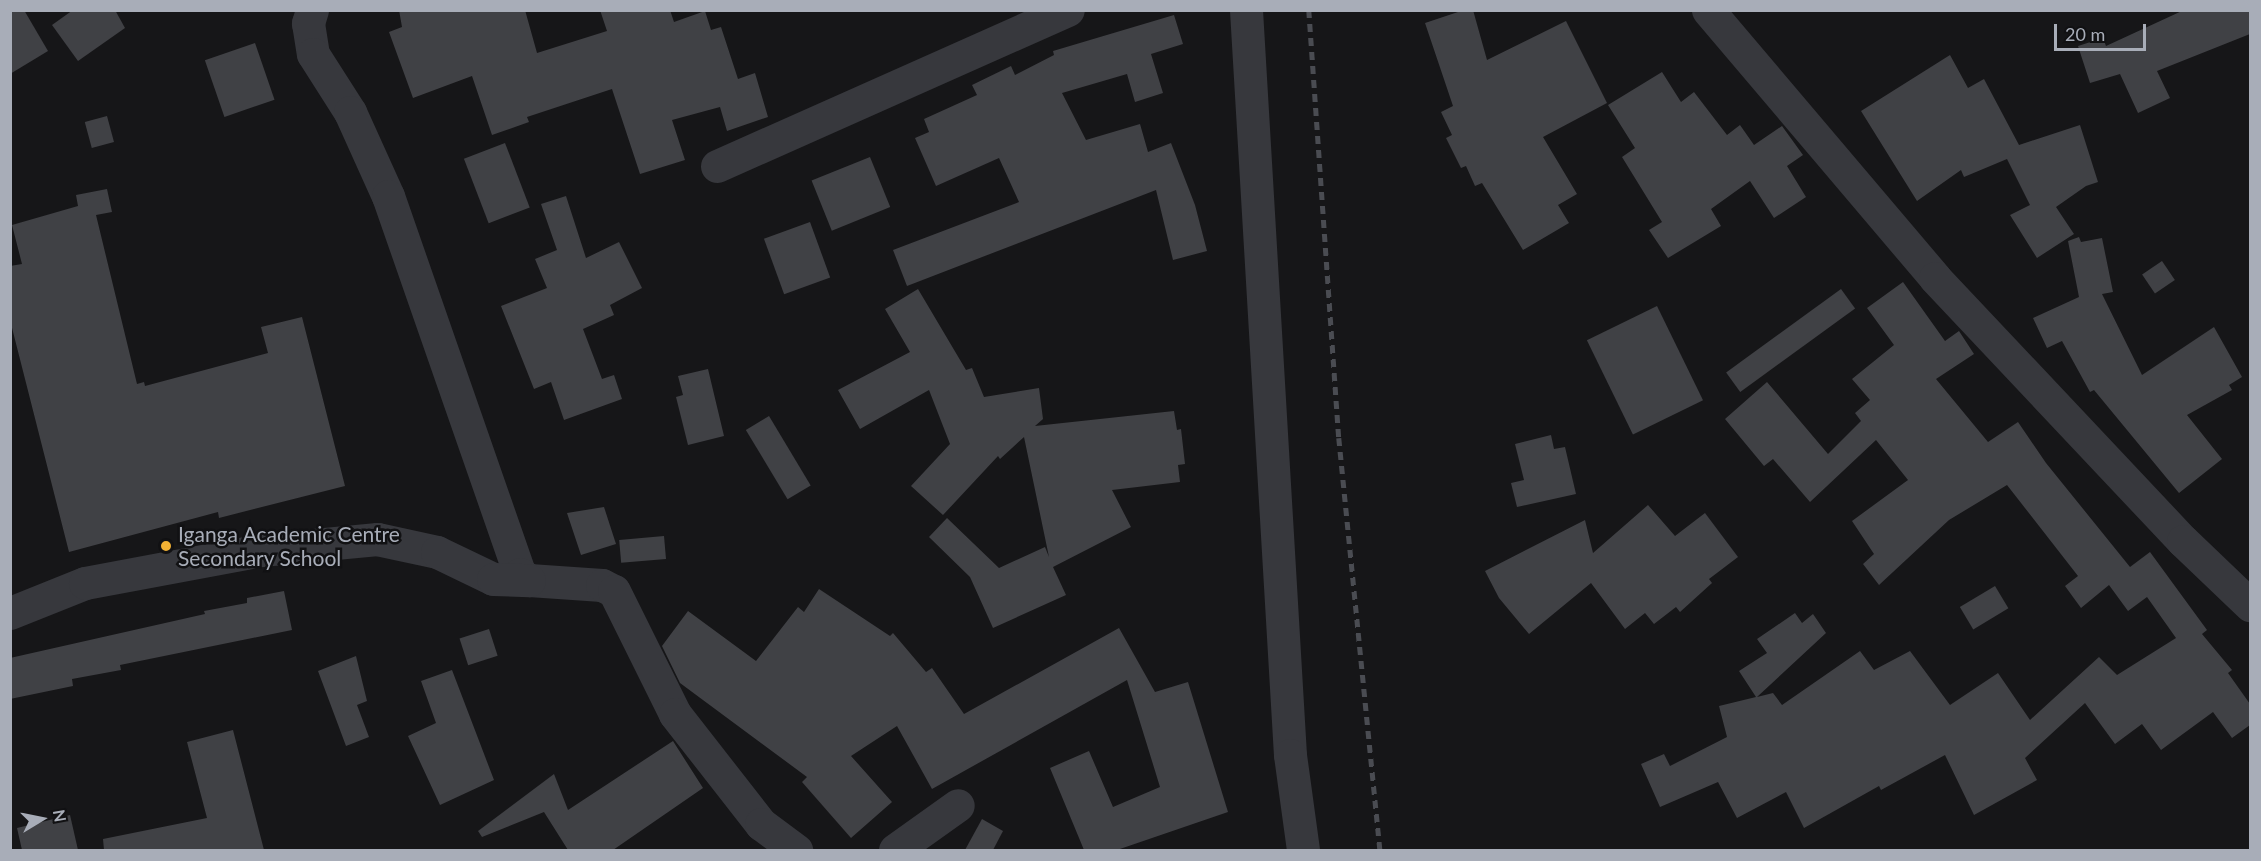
<!DOCTYPE html>
<html>
<head>
<meta charset="utf-8">
<style>
  body { margin:0 }
  #map { position:relative; width:2261px; height:861px; overflow:hidden; background:#161618; font-family:Lato,sans-serif }
  div>[style] { position:absolute }
  .building>* { inset:0; background:#404145; transform-origin:0 0 }
  .minor>* { height:33px; margin:-16.5px; padding:0 16.5px; transform-origin:16.5px; border-radius:16.5px; background:#37383d }
  .rail>* { height:4.5px; margin-top:-2.25px; transform-origin:0; background:repeating-linear-gradient(90deg,#4a4c52 0 8px,transparent 0 14px) }
  .dots>* { width:16px; height:16px; translate:-50% -50%; box-sizing:border-box; border:3px solid #111113; border-radius:50% }
  span { translate:-50% -50%; white-space:nowrap; text-align:center; line-height:1.15; -webkit-text-stroke:5px #111113; paint-order:stroke }
  .poi-label { font-size:21px; color:#a8adb8 }
  .left { translate:0 -50%; text-align:left }
  .frame { position:absolute; inset:0; border:12px solid #a8adb8; pointer-events:none }
  .north { position:absolute; left:12px; top:789px; width:60px; height:60px; -webkit-text-stroke:4px #111113; paint-order:stroke; rotate:80deg; font-size:16px; font-weight:700; line-height:24px; text-align:center; color:#a8adb8 }
  .north::after { content:''; display:block; margin:auto; width:21px; height:27px; background:#a8adb8; clip-path:polygon(50% 0,100% 100%,50% 72%,0 100%) }
  .scale { position:absolute; left:2054px; top:24px; width:92px; height:27px; box-sizing:border-box; border:3px solid #a8adb8; border-top:0; padding-left:8px; font-size:18px; line-height:21px; white-space:nowrap; color:#a8adb8; -webkit-text-stroke:4px #111113; paint-order:stroke }
</style>
</head>
<body>
<div id="map">
  <div class="building">
    <i style="clip-path:polygon(10px 10px,24px 10px,48px 51px,10px 74px)"></i>
    <i style="clip-path:polygon(73px 10px,115px 10px,125px 28px,78px 61px,52px 25px)"></i>
    <i style="clip-path:polygon(399px 10px,525px 10px,537px 53px,607px 31px,600px 10px,670px 10px,674px 22px,705px 11px,711px 30px,721px 27px,738px 79px,755px 73px,768px 117px,727px 131px,720px 107px,672px 120px,685px 160px,640px 174px,612px 89px,527px 117px,529px 122px,492px 135px,472px 76px,413px 98px,389px 32px,402px 27px)"></i>
    <i style="clip-path:polygon(1464px 10px,1473px 10px,1487px 60px,1566px 21px,1607px 103px,1543px 137px,1577px 194px,1558px 205px,1569px 223px,1523px 250px,1482px 183px,1475px 186px,1466px 166px,1461px 168px,1446px 138px,1452px 135px,1441px 112px,1453px 106px,1425px 23px)"></i>
    <i style="clip-path:polygon(2184px 10px,2250px 10px,2250px 34px,2157px 71px,2170px 98px,2138px 113px,2120px 74px,2090px 83px,2078px 46px,2103px 38px,2106px 46px)"></i>
    <i style="clip-path:polygon(1174px 15px,1183px 44px,1151px 54px,1163px 93px,1135px 102px,1127px 74px,1062px 93px,1086px 140px,1140px 124px,1148px 152px,1171px 143px,1195px 205px,1207px 251px,1173px 260px,1156px 190px,907px 286px,893px 250px,1019px 202px,999px 158px,936px 186px,915px 138px,929px 132px,924px 119px,977px 95px,972px 85px,1011px 66px,1015px 75px,1054px 55px,1053px 51px)"></i>
    <i style="left:255px;top:43px;width:60px;height:53px;rotate:71deg"></i>
    <i style="clip-path:polygon(1950px 55px,1968px 88px,1984px 79px,2019px 145px,2080px 125px,2098px 182px,2086px 186px,2056px 207px,2074px 234px,2037px 258px,2010px 215px,2030px 205px,2007px 159px,1964px 177px,1961px 170px,1917px 201px,1861px 111px)"></i>
    <i style="clip-path:polygon(1662px 72px,1681px 102px,1694px 92px,1727px 135px,1740px 125px,1754px 145px,1782px 126px,1803px 155px,1787px 166px,1806px 197px,1774px 218px,1750px 181px,1711px 209px,1721px 226px,1668px 258px,1649px 230px,1662px 222px,1622px 157px,1635px 148px,1608px 105px)"></i>
    <i style="left:107px;top:116px;width:27px;height:23px;rotate:75deg"></i>
    <i style="left:505px;top:143px;width:69px;height:44px;rotate:69deg"></i>
    <i style="left:870px;top:157px;width:54px;height:63px;rotate:68deg"></i>
    <i style="clip-path:polygon(107px 189px,112px 212px,96px 215px,137px 384px,144px 382px,145px 386px,268px 353px,261px 327px,302px 317px,345px 486px,219px 518px,218px 512px,69px 552px,10px 320px,10px 266px,22px 264px,12px 225px,78px 206px,76px 195px)"></i>
    <i style="clip-path:polygon(566px 196px,586px 258px,619px 242px,642px 288px,610px 305px,614px 315px,583px 329px,602px 379px,614px 375px,622px 399px,564px 420px,551px 382px,534px 389px,501px 306px,547px 288px,535px 259px,557px 250px,541px 204px)"></i>
    <i style="left:810px;top:222px;width:59px;height:49px;rotate:70deg"></i>
    <i style="clip-path:polygon(2079px 237px,2081px 242px,2102px 238px,2113px 292px,2102px 294px,2142px 375px,2214px 327px,2242px 377px,2229px 385px,2232px 390px,2187px 415px,2222px 459px,2179px 493px,2094px 390px,2090px 392px,2062px 341px,2047px 348px,2033px 318px,2079px 297px,2068px 241px)"></i>
    <i style="left:2162px;top:261px;width:23px;height:24px;rotate:56deg"></i>
    <i style="clip-path:polygon(1903px 282px,1945px 341px,1959px 331px,1974px 354px,1936px 379px,1988px 442px,2018px 422px,2046px 463px,2130px 567px,2150px 552px,2207px 630px,2202px 634px,2232px 670px,2228px 673px,2250px 704px,2250px 725px,2232px 738px,2213px 712px,2161px 750px,2142px 724px,2115px 744px,2085px 703px,2025px 758px,2037px 780px,1974px 815px,1945px 755px,1881px 790px,1879px 786px,1804px 828px,1786px 792px,1737px 818px,1718px 782px,1660px 807px,1641px 764px,1664px 754px,1670px 766px,1727px 737px,1719px 706px,1756px 697px,1739px 671px,1767px 653px,1757px 639px,1795px 613px,1802px 623px,1813px 614px,1826px 633px,1757px 697px,1773px 693px,1782px 705px,1860px 651px,1874px 670px,1910px 651px,1950px 705px,1998px 673px,2030px 720px,2099px 657px,2117px 675px,2176px 638px,2147px 597px,2128px 611px,2109px 585px,2081px 608px,2065px 586px,2078px 576px,2007px 485px,1949px 520px,1879px 585px,1863px 564px,1874px 554px,1852px 521px,1908px 480px,1876px 440px,1810px 502px,1773px 459px,1764px 466px,1725px 419px,1767px 382px,1828px 454px,1861px 421px,1855px 413px,1870px 400px,1852px 379px,1894px 345px,1867px 308px)"></i>
    <i style="clip-path:polygon(918px 289px,966px 370px,972px 368px,984px 397px,1039px 388px,1043px 419px,1035px 426px,1174px 411px,1177px 430px,1181px 429px,1185px 464px,1178px 465px,1180px 482px,1112px 490px,1131px 527px,1053px 567px,1066px 595px,993px 628px,970px 577px,929px 537px,947px 518px,999px 568px,1045px 547px,1049px 557px,1024px 437px,1000px 459px,998px 456px,943px 515px,911px 486px,950px 444px,929px 390px,860px 429px,838px 390px,910px 352px,885px 309px)"></i>
    <i style="left:1841px;top:289px;width:24px;height:142px;rotate:54deg"></i>
    <i style="left:1657px;top:306px;width:105px;height:78px;rotate:64deg"></i>
    <i style="clip-path:polygon(708px 369px,724px 436px,688px 445px,676px 397px,683px 395px,678px 376px)"></i>
    <i style="left:769px;top:416px;width:81px;height:27px;rotate:59deg"></i>
    <i style="clip-path:polygon(1551px 435px,1554px 449px,1565px 447px,1576px 494px,1517px 507px,1511px 483px,1524px 480px,1515px 444px)"></i>
    <i style="clip-path:polygon(1648px 505px,1675px 536px,1705px 513px,1738px 557px,1709px 579px,1712px 583px,1680px 612px,1676px 607px,1654px 624px,1645px 613px,1625px 629px,1591px 583px,1529px 634px,1499px 598px,1485px 571px,1585px 520px,1593px 553px)"></i>
    <i style="clip-path:polygon(604px 507px,616px 544px,581px 555px,567px 513px)"></i>
    <i style="left:664px;top:536px;width:23px;height:45px;rotate:85deg"></i>
    <i style="left:1995px;top:586px;width:26px;height:41px;rotate:59deg"></i>
    <i style="clip-path:polygon(819px 589px,890px 636px,893px 633px,926px 672px,932px 668px,964px 714px,1119px 628px,1155px 692px,1188px 682px,1228px 812px,1117px 850px,1084px 850px,1050px 768px,1089px 751px,1113px 807px,1160px 787px,1127px 680px,932px 789px,897px 726px,851px 756px,892px 802px,851px 838px,802px 782px,807px 777px,680px 683px,662px 646px,688px 611px,756px 661px,798px 607px,804px 612px)"></i>
    <i style="clip-path:polygon(284px 591px,292px 630px,120px 665px,121px 670px,72px 679px,73px 686px,10px 699px,10px 658px,205px 614px,204px 611px,247px 603px,247px 598px)"></i>
    <i style="left:489px;top:629px;width:28px;height:31px;rotate:72deg"></i>
    <i style="clip-path:polygon(356px 656px,367px 701px,357px 705px,369px 737px,346px 746px,318px 671px)"></i>
    <i style="clip-path:polygon(452px 670px,494px 780px,440px 805px,408px 736px,436px 723px,421px 681px)"></i>
    <i style="clip-path:polygon(233px 730px,264px 850px,104px 850px,103px 839px,207px 818px,187px 742px)"></i>
    <i style="clip-path:polygon(673px 741px,703px 788px,613px 850px,568px 850px,544px 812px,482px 837px,478px 831px,554px 774px,568px 810px)"></i>
    <i style="clip-path:polygon(70px 815px,78px 850px,22px 850px,17px 828px)"></i>
    <i style="clip-path:polygon(982px 819px,1003px 831px,993px 850px,965px 850px)"></i>
  </div>
  <div class="minor">
    <i style="left:312px;top:10px;width:14px;rotate:107deg"></i>
    <i style="left:308px;top:23px;width:31px;rotate:81deg"></i>
    <i style="left:313px;top:54px;width:69px;rotate:57.5deg"></i>
    <i style="left:350px;top:112px;width:92px;rotate:65.7deg"></i>
    <i style="left:388px;top:196px;width:400px;rotate:70.8deg"></i>
    <i style="left:520px;top:574px;width:11px;rotate:34deg"></i>
    <i style="left:529px;top:580px;width:73px;rotate:3.9deg"></i>
    <i style="left:602px;top:585px;width:13px;rotate:27deg"></i>
    <i style="left:614px;top:591px;width:137px;rotate:63.6deg"></i>
    <i style="left:675px;top:714px;width:140px;rotate:52deg"></i>
    <i style="left:761px;top:824px;width:44px;rotate:36.6deg"></i>
    <i style="left:1246px;top:10px;width:746px;rotate:86.62deg"></i>
    <i style="left:1290px;top:755px;width:96px;rotate:82.2deg"></i>
    <i style="left:1708px;top:10px;width:351px;rotate:49.7deg"></i>
    <i style="left:1935px;top:278px;width:361px;rotate:46.7deg"></i>
    <i style="left:2183px;top:541px;width:93px;rotate:43.7deg"></i>
    <i style="left:717px;top:166px;width:384px;rotate:-24deg"></i>
    <i style="left:10px;top:613px;width:81px;rotate:-21.8deg"></i>
    <i style="left:85px;top:583px;width:179px;rotate:-10.6deg"></i>
    <i style="left:261px;top:550px;width:117px;rotate:-5.4deg"></i>
    <i style="left:377px;top:539px;width:61px;rotate:12.2deg"></i>
    <i style="left:437px;top:552px;width:62px;rotate:25.7deg"></i>
    <i style="left:493px;top:579px;width:36px;rotate:2deg"></i>
    <i style="left:895px;top:850px;width:77px;rotate:-35.5deg"></i>
  </div>
  <div class="rail">
    <i style="left:1309px;top:10px;width:429px;rotate:86deg"></i>
    <i style="left:1339px;top:438px;width:414px;rotate:84.3deg"></i>
  </div>
  <div class="dots">
    <i style="left:166px;top:546px;background:#f2b134"></i>
  </div>
  <div class="poi-label">
    <span class="left" style="left:178px;top:546px">Iganga Academic Centre<br>Secondary School</span>
  </div>
  <div class="frame"></div>
  <div class="north">N</div>
  <div class="scale">20 m</div>
</div>
</body>
</html>
